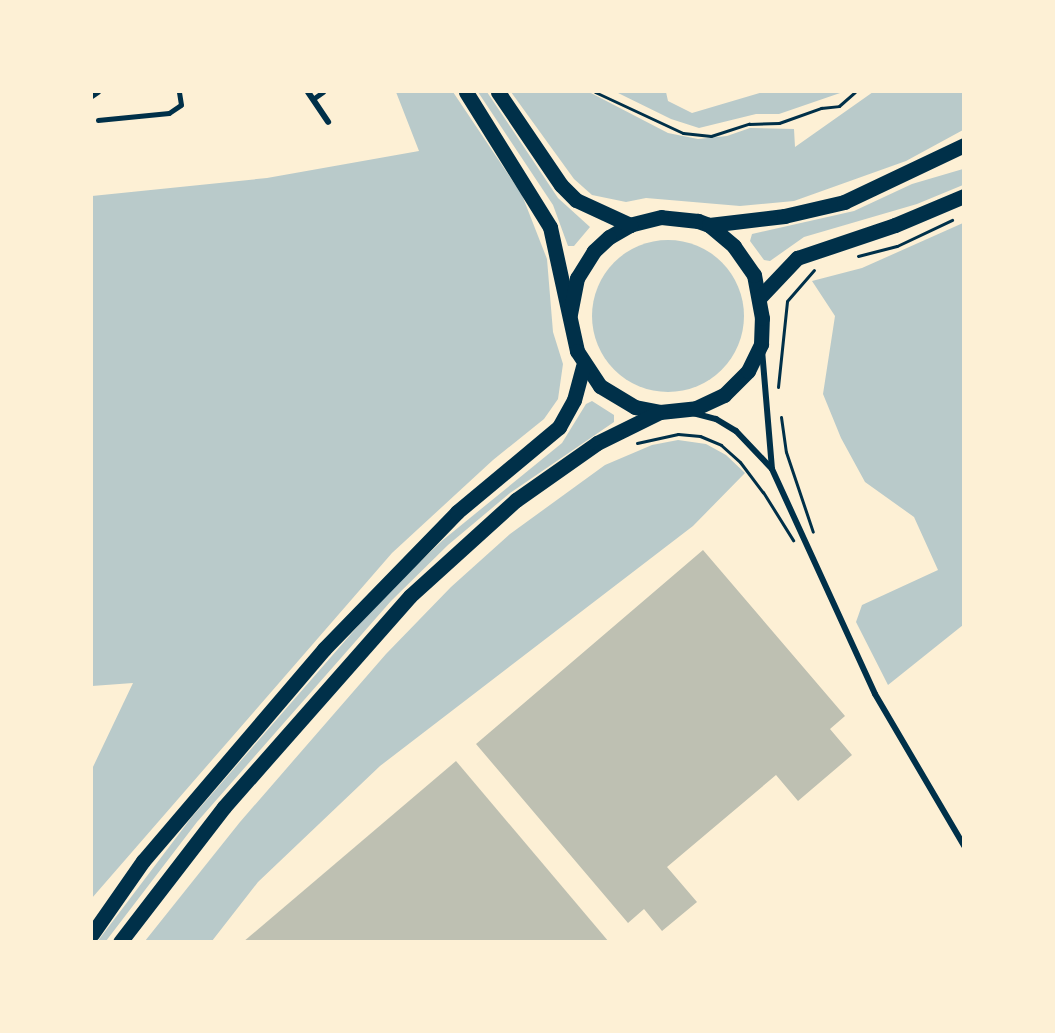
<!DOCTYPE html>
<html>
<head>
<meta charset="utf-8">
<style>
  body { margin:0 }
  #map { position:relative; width:1055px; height:1033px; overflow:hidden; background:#fdf0d5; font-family:"Asap Condensed",sans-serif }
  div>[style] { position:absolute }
  .green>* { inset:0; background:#b9caca }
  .round { border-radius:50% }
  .building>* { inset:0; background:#bec0b2 }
  .path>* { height:3px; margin:-1.5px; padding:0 1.5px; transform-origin:1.5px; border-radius:1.5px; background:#003049 }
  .service>* { height:4.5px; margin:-2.25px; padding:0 2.25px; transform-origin:2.25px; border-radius:2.25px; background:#003049 }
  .minor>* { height:6px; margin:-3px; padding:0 3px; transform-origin:3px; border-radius:3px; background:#003049 }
  .primary>* { height:15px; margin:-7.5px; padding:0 7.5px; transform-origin:7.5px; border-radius:7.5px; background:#003049 }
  span { translate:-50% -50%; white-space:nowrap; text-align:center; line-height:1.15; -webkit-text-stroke:6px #fdf0d5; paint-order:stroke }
  .frame { position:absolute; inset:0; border:93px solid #fdf0d5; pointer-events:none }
</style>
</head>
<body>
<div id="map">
  <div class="green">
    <i style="clip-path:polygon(396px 92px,453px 92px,522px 195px,547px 259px,553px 332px,563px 364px,558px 399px,544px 419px,493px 460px,392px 553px,92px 898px,92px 769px,133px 683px,92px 686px,92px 196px,267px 178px,419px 151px)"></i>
    <i style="clip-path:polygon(478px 92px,487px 92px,558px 198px,590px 227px,574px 246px,568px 246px,553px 205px)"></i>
    <i style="clip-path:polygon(511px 92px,589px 92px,668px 133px,698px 139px,727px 136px,750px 128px,794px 129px,795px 147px,873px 92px,963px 92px,963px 130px,906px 161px,794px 201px,740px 206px,646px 198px,626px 202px,592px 195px,574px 179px)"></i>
    <i style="clip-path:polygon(616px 92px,666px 92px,668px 101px,692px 113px,763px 92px,843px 92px,779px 114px,756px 114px,699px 128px,671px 119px)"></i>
    <i style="clip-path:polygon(963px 169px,963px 185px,917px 204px,804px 237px,770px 261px,764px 260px,750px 241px,752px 234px,854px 211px,912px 184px)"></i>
    <i style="clip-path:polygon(963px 223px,963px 625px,888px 685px,856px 622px,862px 605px,938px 570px,914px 517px,865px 482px,841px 438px,823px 394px,835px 316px,812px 281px,862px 268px)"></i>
    <i class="round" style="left:592px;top:240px;width:152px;height:152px"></i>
    <i style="clip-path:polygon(592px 401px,614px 415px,614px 422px,510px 493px,448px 545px,391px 601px,197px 822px,106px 941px,97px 942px,191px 818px,384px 596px,443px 540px,562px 443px,586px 404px)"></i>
    <i style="clip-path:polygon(678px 440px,706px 444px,726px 455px,745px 473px,693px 526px,380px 766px,258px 882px,212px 941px,145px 941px,240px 822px,386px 654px,451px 587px,510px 534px,605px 465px,652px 445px)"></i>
  </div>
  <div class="building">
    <i style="clip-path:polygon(703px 550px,845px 716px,830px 729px,852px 755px,798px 801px,776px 775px,667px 867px,697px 902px,662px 931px,644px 909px,628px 923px,476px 744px)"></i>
    <i style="clip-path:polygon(456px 761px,609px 942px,243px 942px)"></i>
  </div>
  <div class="path">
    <i style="left:595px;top:92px;width:97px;rotate:25deg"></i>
    <i style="left:683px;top:133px;width:28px;rotate:6deg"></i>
    <i style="left:711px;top:136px;width:40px;rotate:-18deg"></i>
    <i style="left:749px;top:124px;width:30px;rotate:-2deg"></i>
    <i style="left:779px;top:123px;width:45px;rotate:-19.7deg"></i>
    <i style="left:821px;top:108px;width:18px;rotate:-6deg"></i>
    <i style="left:839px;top:106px;width:21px;rotate:-41deg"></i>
    <i style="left:858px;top:256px;width:40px;rotate:-14.4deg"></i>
    <i style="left:897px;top:246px;width:61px;rotate:-25.3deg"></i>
    <i style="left:778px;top:387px;width:86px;rotate:-84deg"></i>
    <i style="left:787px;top:301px;width:41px;rotate:-48.9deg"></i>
    <i style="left:781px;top:417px;width:35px;rotate:82deg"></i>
    <i style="left:786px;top:452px;width:84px;rotate:71.4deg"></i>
    <i style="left:637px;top:443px;width:42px;rotate:-12.4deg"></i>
    <i style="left:678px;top:434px;width:22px;rotate:5deg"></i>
    <i style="left:700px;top:436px;width:23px;rotate:23deg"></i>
    <i style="left:721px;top:445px;width:25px;rotate:42deg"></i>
    <i style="left:740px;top:462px;width:38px;rotate:53deg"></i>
    <i style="left:763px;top:492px;width:57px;rotate:58deg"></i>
  </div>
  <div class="service">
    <i style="left:313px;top:99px;width:12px;rotate:-35deg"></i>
    <i style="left:98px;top:120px;width:71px;rotate:-5.6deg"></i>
    <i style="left:169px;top:113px;width:14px;rotate:-34deg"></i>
    <i style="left:181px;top:105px;width:13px;rotate:-99deg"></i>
  </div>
  <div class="minor">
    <i style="left:308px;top:92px;width:36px;rotate:56deg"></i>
    <i style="left:92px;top:96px;width:7px;rotate:-34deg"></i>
    <i style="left:762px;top:350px;width:119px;rotate:85.2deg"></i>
    <i style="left:693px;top:413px;width:24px;rotate:15deg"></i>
    <i style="left:716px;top:419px;width:23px;rotate:31deg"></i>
    <i style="left:736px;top:431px;width:52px;rotate:46.5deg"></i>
    <i style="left:772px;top:469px;width:247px;rotate:65.4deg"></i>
    <i style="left:875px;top:694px;width:176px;rotate:59.6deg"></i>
  </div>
  <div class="primary">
    <i style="left:466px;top:92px;width:159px;rotate:58.1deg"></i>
    <i style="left:550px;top:227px;width:127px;rotate:77.7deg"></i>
    <i style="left:577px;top:351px;width:42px;rotate:56.7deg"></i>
    <i style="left:600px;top:386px;width:41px;rotate:31deg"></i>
    <i style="left:635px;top:407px;width:25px;rotate:11deg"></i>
    <i style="left:660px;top:412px;width:36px;rotate:-6deg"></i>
    <i style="left:696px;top:408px;width:31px;rotate:-25deg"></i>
    <i style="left:724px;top:395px;width:34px;rotate:-45deg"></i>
    <i style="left:748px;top:371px;width:30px;rotate:-64deg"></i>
    <i style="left:761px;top:344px;width:26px;rotate:-88deg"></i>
    <i style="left:762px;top:318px;width:44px;rotate:-100.5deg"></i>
    <i style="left:754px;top:275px;width:35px;rotate:-125deg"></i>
    <i style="left:734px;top:246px;width:33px;rotate:-140deg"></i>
    <i style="left:709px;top:225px;width:12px;rotate:-160deg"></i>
    <i style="left:698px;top:221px;width:37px;rotate:-174deg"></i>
    <i style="left:661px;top:217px;width:32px;rotate:166deg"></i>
    <i style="left:630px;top:225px;width:24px;rotate:150deg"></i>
    <i style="left:609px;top:237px;width:21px;rotate:137deg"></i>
    <i style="left:594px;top:251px;width:32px;rotate:122deg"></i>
    <i style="left:577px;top:278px;width:37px;rotate:101deg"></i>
    <i style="left:498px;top:92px;width:112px;rotate:55.9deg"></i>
    <i style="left:561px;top:185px;width:21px;rotate:45deg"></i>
    <i style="left:576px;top:200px;width:60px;rotate:24.8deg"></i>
    <i style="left:709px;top:225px;width:76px;rotate:-6.8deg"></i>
    <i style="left:784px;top:216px;width:62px;rotate:-13.1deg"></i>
    <i style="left:844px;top:202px;width:133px;rotate:-25.4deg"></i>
    <i style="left:760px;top:297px;width:54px;rotate:-46.5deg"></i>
    <i style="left:797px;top:258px;width:103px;rotate:-18.6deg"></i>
    <i style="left:895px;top:225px;width:75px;rotate:-22.8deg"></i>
    <i style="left:92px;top:934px;width:89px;rotate:-55.1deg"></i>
    <i style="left:143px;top:861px;width:279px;rotate:-49.5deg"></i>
    <i style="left:324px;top:649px;width:191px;rotate:-45.8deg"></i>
    <i style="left:457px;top:512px;width:133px;rotate:-39.8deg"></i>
    <i style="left:559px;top:427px;width:31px;rotate:-61deg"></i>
    <i style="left:574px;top:400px;width:35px;rotate:-75deg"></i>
    <i style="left:120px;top:942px;width:170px;rotate:-52.4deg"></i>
    <i style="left:224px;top:807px;width:281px;rotate:-48.6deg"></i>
    <i style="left:410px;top:596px;width:143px;rotate:-42.2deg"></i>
    <i style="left:516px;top:500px;width:99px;rotate:-35.1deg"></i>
    <i style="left:597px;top:443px;width:70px;rotate:-26.2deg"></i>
  </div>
  <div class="frame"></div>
</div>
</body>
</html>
